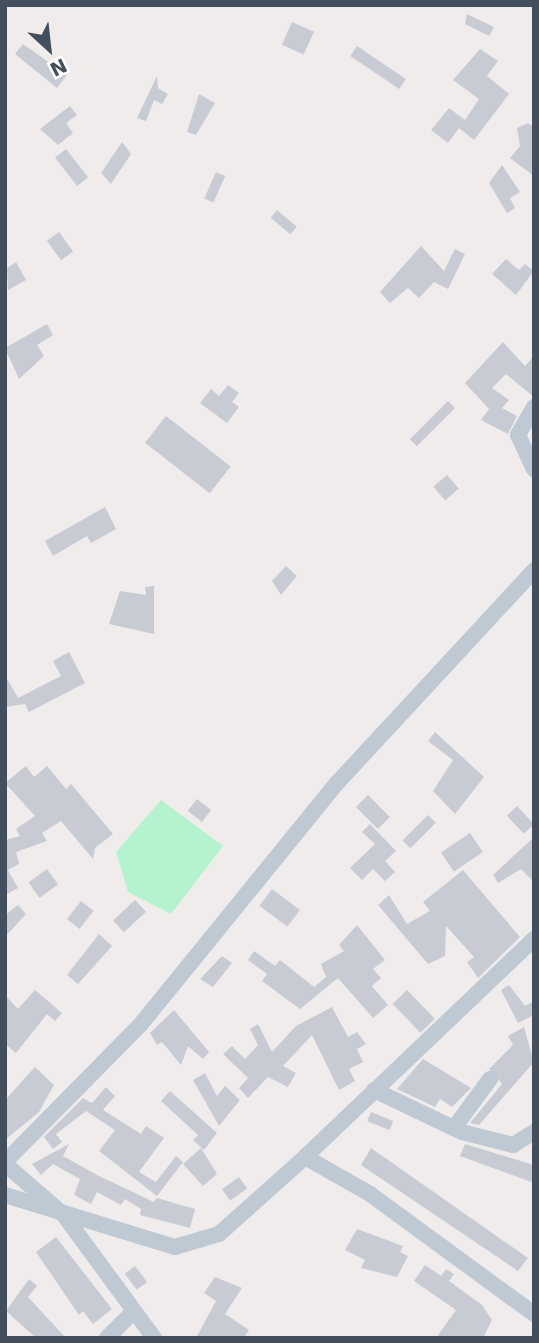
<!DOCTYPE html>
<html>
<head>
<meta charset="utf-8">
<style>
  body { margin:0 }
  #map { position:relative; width:539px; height:1343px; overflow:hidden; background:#f0ecec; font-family:"DejaVu Sans",sans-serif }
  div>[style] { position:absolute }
  .green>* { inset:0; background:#b5f3cf }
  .building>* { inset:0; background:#c8cbd3; transform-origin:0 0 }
  .minor>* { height:16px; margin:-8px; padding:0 8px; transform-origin:8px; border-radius:8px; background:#bec9d4 }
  span { translate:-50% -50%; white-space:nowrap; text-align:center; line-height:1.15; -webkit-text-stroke:5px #fff; paint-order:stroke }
  .frame { position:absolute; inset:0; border:7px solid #434f5c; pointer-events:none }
  .north { position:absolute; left:14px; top:14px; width:70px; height:70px; -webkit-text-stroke:5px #fff; paint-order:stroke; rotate:153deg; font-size:19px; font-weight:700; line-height:28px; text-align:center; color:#434f5c }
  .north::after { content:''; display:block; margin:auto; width:24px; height:32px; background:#434f5c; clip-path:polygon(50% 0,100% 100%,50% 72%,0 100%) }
</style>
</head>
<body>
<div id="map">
  <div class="green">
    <i style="clip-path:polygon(161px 800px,223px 846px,171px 914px,128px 892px,116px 852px)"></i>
  </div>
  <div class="building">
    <i style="clip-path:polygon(467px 14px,494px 27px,489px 36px,465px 24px)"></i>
    <i style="left:292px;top:22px;width:24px;height:25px;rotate:24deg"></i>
    <i style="clip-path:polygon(23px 44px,67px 75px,57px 88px,15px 54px)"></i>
    <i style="left:357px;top:46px;width:59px;height:12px;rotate:34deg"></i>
    <i style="clip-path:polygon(480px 49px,498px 61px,487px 76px,509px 94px,474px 140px,459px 128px,448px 143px,431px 130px,449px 108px,465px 120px,479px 99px,453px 80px)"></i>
    <i style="clip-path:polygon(157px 76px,158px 88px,168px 94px,162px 104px,154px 100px,146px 121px,137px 118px)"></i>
    <i style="clip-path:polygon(199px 94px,215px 103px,196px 135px,187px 132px)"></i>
    <i style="clip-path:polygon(70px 106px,77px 115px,66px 123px,73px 133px,58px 145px,40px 129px)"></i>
    <i style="clip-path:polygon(528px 123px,534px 127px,534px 176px,510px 158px,520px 146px,517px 128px)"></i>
    <i style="clip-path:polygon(122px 142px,131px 154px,111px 184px,101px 173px)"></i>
    <i style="left:66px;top:149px;width:36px;height:14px;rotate:52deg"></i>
    <i style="clip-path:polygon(502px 165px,520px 192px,510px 198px,515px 208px,507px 213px,489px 183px)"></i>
    <i style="left:216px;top:172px;width:10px;height:29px;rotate:24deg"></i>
    <i style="left:277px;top:210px;width:26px;height:10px;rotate:40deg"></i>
    <i style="left:59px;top:232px;width:24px;height:15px;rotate:54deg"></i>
    <i style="clip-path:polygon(421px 246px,444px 271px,455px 249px,465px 254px,448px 289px,434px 282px,419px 298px,408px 288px,390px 303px,380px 292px)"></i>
    <i style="clip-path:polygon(506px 259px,519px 270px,525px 264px,534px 271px,516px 295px,492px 274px)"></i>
    <i style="clip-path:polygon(16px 262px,26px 280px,8px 290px,7px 268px)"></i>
    <i style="clip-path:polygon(47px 324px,53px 335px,37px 345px,44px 356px,19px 379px,5px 348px)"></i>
    <i style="clip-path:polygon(503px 342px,525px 366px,534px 356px,534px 397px,506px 374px,492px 388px,509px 400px,502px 408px,517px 416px,508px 434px,481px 420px,489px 409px,465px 383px)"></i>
    <i style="clip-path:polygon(228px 385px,239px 393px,232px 402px,239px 407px,227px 423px,200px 403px,211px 389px,219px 396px)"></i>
    <i style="left:448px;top:401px;width:10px;height:54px;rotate:45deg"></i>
    <i style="left:166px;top:416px;width:82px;height:34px;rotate:38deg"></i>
    <i style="left:447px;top:475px;width:18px;height:18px;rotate:49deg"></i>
    <i style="clip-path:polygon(105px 507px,116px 529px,91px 543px,87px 536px,53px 556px,45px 541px)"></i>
    <i style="clip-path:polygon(286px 566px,297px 576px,281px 595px,272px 581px)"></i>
    <i style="clip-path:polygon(154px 586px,154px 634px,109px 624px,120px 591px,146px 595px,145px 587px)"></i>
    <i style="clip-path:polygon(69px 652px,85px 683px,29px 712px,25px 704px,5px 707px,5px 675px,18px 698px,61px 676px,53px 661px)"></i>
    <i style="clip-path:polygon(435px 732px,484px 777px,455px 814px,433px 791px,453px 760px,428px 741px)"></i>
    <i style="clip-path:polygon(26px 766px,34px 777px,47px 766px,66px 789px,71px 784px,113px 834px,95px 848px,93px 859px,61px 821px,42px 833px,47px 841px,16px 852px,19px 864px,8px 870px,18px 888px,5px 895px,5px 840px,20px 836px,16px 829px,35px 816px,5px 783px)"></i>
    <i style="left:368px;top:795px;width:31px;height:17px;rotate:45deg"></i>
    <i style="left:197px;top:799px;width:18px;height:15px;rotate:38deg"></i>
    <i style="left:517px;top:806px;width:25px;height:14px;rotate:47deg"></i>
    <i style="left:428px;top:815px;width:11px;height:36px;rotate:45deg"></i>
    <i style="clip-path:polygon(370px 824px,396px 851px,385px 861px,395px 872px,385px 881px,373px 869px,362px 880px,350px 868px,375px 844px,362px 832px)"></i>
    <i style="left:470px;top:833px;width:23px;height:35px;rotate:56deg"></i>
    <i style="clip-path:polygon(534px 837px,534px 882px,521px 869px,498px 883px,493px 875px)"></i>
    <i style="left:47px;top:869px;width:19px;height:23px;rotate:54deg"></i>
    <i style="clip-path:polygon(463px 870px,520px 937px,478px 978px,467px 962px,474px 957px,446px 926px,445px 956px,428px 964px,378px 905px,389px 895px,407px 924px,430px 911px,423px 902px)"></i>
    <i style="left:272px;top:889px;width:35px;height:21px;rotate:37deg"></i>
    <i style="left:135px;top:900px;width:16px;height:30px;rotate:47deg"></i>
    <i style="left:81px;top:901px;width:16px;height:23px;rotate:38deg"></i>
    <i style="clip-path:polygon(18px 905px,26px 914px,5px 937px,5px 915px)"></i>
    <i style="clip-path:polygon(357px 925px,385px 960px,373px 969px,381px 978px,372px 986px,388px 1005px,373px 1018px,338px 978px,300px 1009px,262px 981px,267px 974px,248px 960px,254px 951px,275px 966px,280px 960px,314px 987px,326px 977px,321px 964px,344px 951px,339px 945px)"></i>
    <i style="clip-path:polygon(99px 934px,112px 946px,78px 984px,67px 975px)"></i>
    <i style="clip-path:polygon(222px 956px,232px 963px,213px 987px,200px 979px)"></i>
    <i style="clip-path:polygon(509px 985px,525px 1006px,534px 1001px,534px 1015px,518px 1023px,501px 990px)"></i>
    <i style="clip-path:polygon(35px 990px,62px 1013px,55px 1021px,47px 1014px,16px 1053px,5px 1044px,5px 995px,18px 1009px)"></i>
    <i style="left:407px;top:990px;width:40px;height:20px;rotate:46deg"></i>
    <i style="clip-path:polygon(332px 1007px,348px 1037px,357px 1032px,366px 1044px,357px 1049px,363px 1062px,349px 1069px,355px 1081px,339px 1090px,312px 1035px,283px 1066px,296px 1073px,288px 1087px,268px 1077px,248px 1098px,239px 1088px,248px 1078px,223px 1054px,232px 1046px,245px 1059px,258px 1045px,250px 1029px,258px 1024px,272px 1052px,296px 1026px)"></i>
    <i style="clip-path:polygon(174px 1010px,209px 1052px,203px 1059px,188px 1046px,181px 1065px,162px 1042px,157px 1045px,150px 1033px)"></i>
    <i style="clip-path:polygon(524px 1027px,534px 1062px,479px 1125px,470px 1123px,502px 1084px,489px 1069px,513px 1045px,508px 1036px)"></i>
    <i style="clip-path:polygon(423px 1059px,471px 1088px,452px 1107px,440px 1099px,435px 1107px,397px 1089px)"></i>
    <i style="clip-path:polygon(35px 1067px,54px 1085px,39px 1112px,5px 1140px,5px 1100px)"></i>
    <i style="clip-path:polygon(205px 1073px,217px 1096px,225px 1086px,240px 1100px,219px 1126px,193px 1080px)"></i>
    <i style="clip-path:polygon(106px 1087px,115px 1096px,103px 1110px,141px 1134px,146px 1126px,164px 1138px,139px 1172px,156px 1182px,176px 1156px,183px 1162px,157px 1196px,99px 1151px,115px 1130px,86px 1111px,56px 1134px,62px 1142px,53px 1149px,44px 1137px,83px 1098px,92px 1103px)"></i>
    <i style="clip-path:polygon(170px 1091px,217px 1133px,204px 1150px,193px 1140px,198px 1135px,161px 1101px)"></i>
    <i style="left:371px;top:1112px;width:24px;height:10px;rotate:22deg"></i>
    <i style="clip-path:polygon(69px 1144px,63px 1156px,97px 1175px,154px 1202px,157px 1198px,195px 1209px,190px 1228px,140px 1215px,141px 1209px,125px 1199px,121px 1205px,97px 1192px,91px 1204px,74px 1195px,80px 1179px,53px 1164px,41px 1175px,32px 1164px)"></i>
    <i style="clip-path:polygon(465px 1144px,534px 1165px,534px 1183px,460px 1156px)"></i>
    <i style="clip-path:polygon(201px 1148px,217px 1174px,203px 1186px,183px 1164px)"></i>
    <i style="clip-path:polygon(371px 1148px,528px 1258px,518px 1271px,361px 1165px)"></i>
    <i style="left:239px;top:1177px;width:14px;height:21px;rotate:54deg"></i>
    <i style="clip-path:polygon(357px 1229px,403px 1246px,400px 1252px,408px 1256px,397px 1277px,361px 1268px,365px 1260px,345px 1250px)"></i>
    <i style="clip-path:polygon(56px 1237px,112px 1309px,93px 1324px,83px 1311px,79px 1315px,36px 1252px)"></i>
    <i style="clip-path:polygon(425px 1265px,441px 1276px,446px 1269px,454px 1274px,449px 1281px,482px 1305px,492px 1320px,483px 1338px,436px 1338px,456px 1310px,414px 1281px)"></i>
    <i style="left:135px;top:1266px;width:20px;height:13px;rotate:53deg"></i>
    <i style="clip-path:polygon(215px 1277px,242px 1288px,225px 1314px,249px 1330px,244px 1338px,196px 1338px,216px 1301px,204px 1293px)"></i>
    <i style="clip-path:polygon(29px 1279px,37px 1286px,28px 1297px,66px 1338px,36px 1338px,6px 1311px)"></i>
  </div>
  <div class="minor">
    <i style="left:534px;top:407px;width:32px;rotate:120deg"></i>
    <i style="left:518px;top:435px;width:38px;rotate:65deg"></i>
    <i style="left:374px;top:1090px;width:98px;rotate:25.5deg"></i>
    <i style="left:462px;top:1132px;width:53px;rotate:14.3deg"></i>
    <i style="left:513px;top:1145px;width:25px;rotate:-32deg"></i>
    <i style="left:454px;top:1128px;width:61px;rotate:-53.7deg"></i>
    <i style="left:305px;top:1157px;width:316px;rotate:-43.6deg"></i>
    <i style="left:5px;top:1162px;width:194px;rotate:-45.4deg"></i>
    <i style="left:141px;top:1024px;width:312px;rotate:-50.9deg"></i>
    <i style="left:338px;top:782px;width:289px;rotate:-47.2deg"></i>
    <i style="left:5px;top:1164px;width:77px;rotate:40.8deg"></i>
    <i style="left:63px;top:1214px;width:154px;rotate:53.7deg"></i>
    <i style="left:5px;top:1195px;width:178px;rotate:17deg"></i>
    <i style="left:175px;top:1247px;width:46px;rotate:-16.5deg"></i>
    <i style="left:219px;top:1234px;width:115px;rotate:-41.8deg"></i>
    <i style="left:305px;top:1157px;width:75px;rotate:29.6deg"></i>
    <i style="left:370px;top:1194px;width:203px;rotate:36.2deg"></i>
    <i style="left:107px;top:1338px;width:34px;rotate:-45deg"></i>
  </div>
  <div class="frame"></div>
  <div class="north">N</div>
</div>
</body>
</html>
